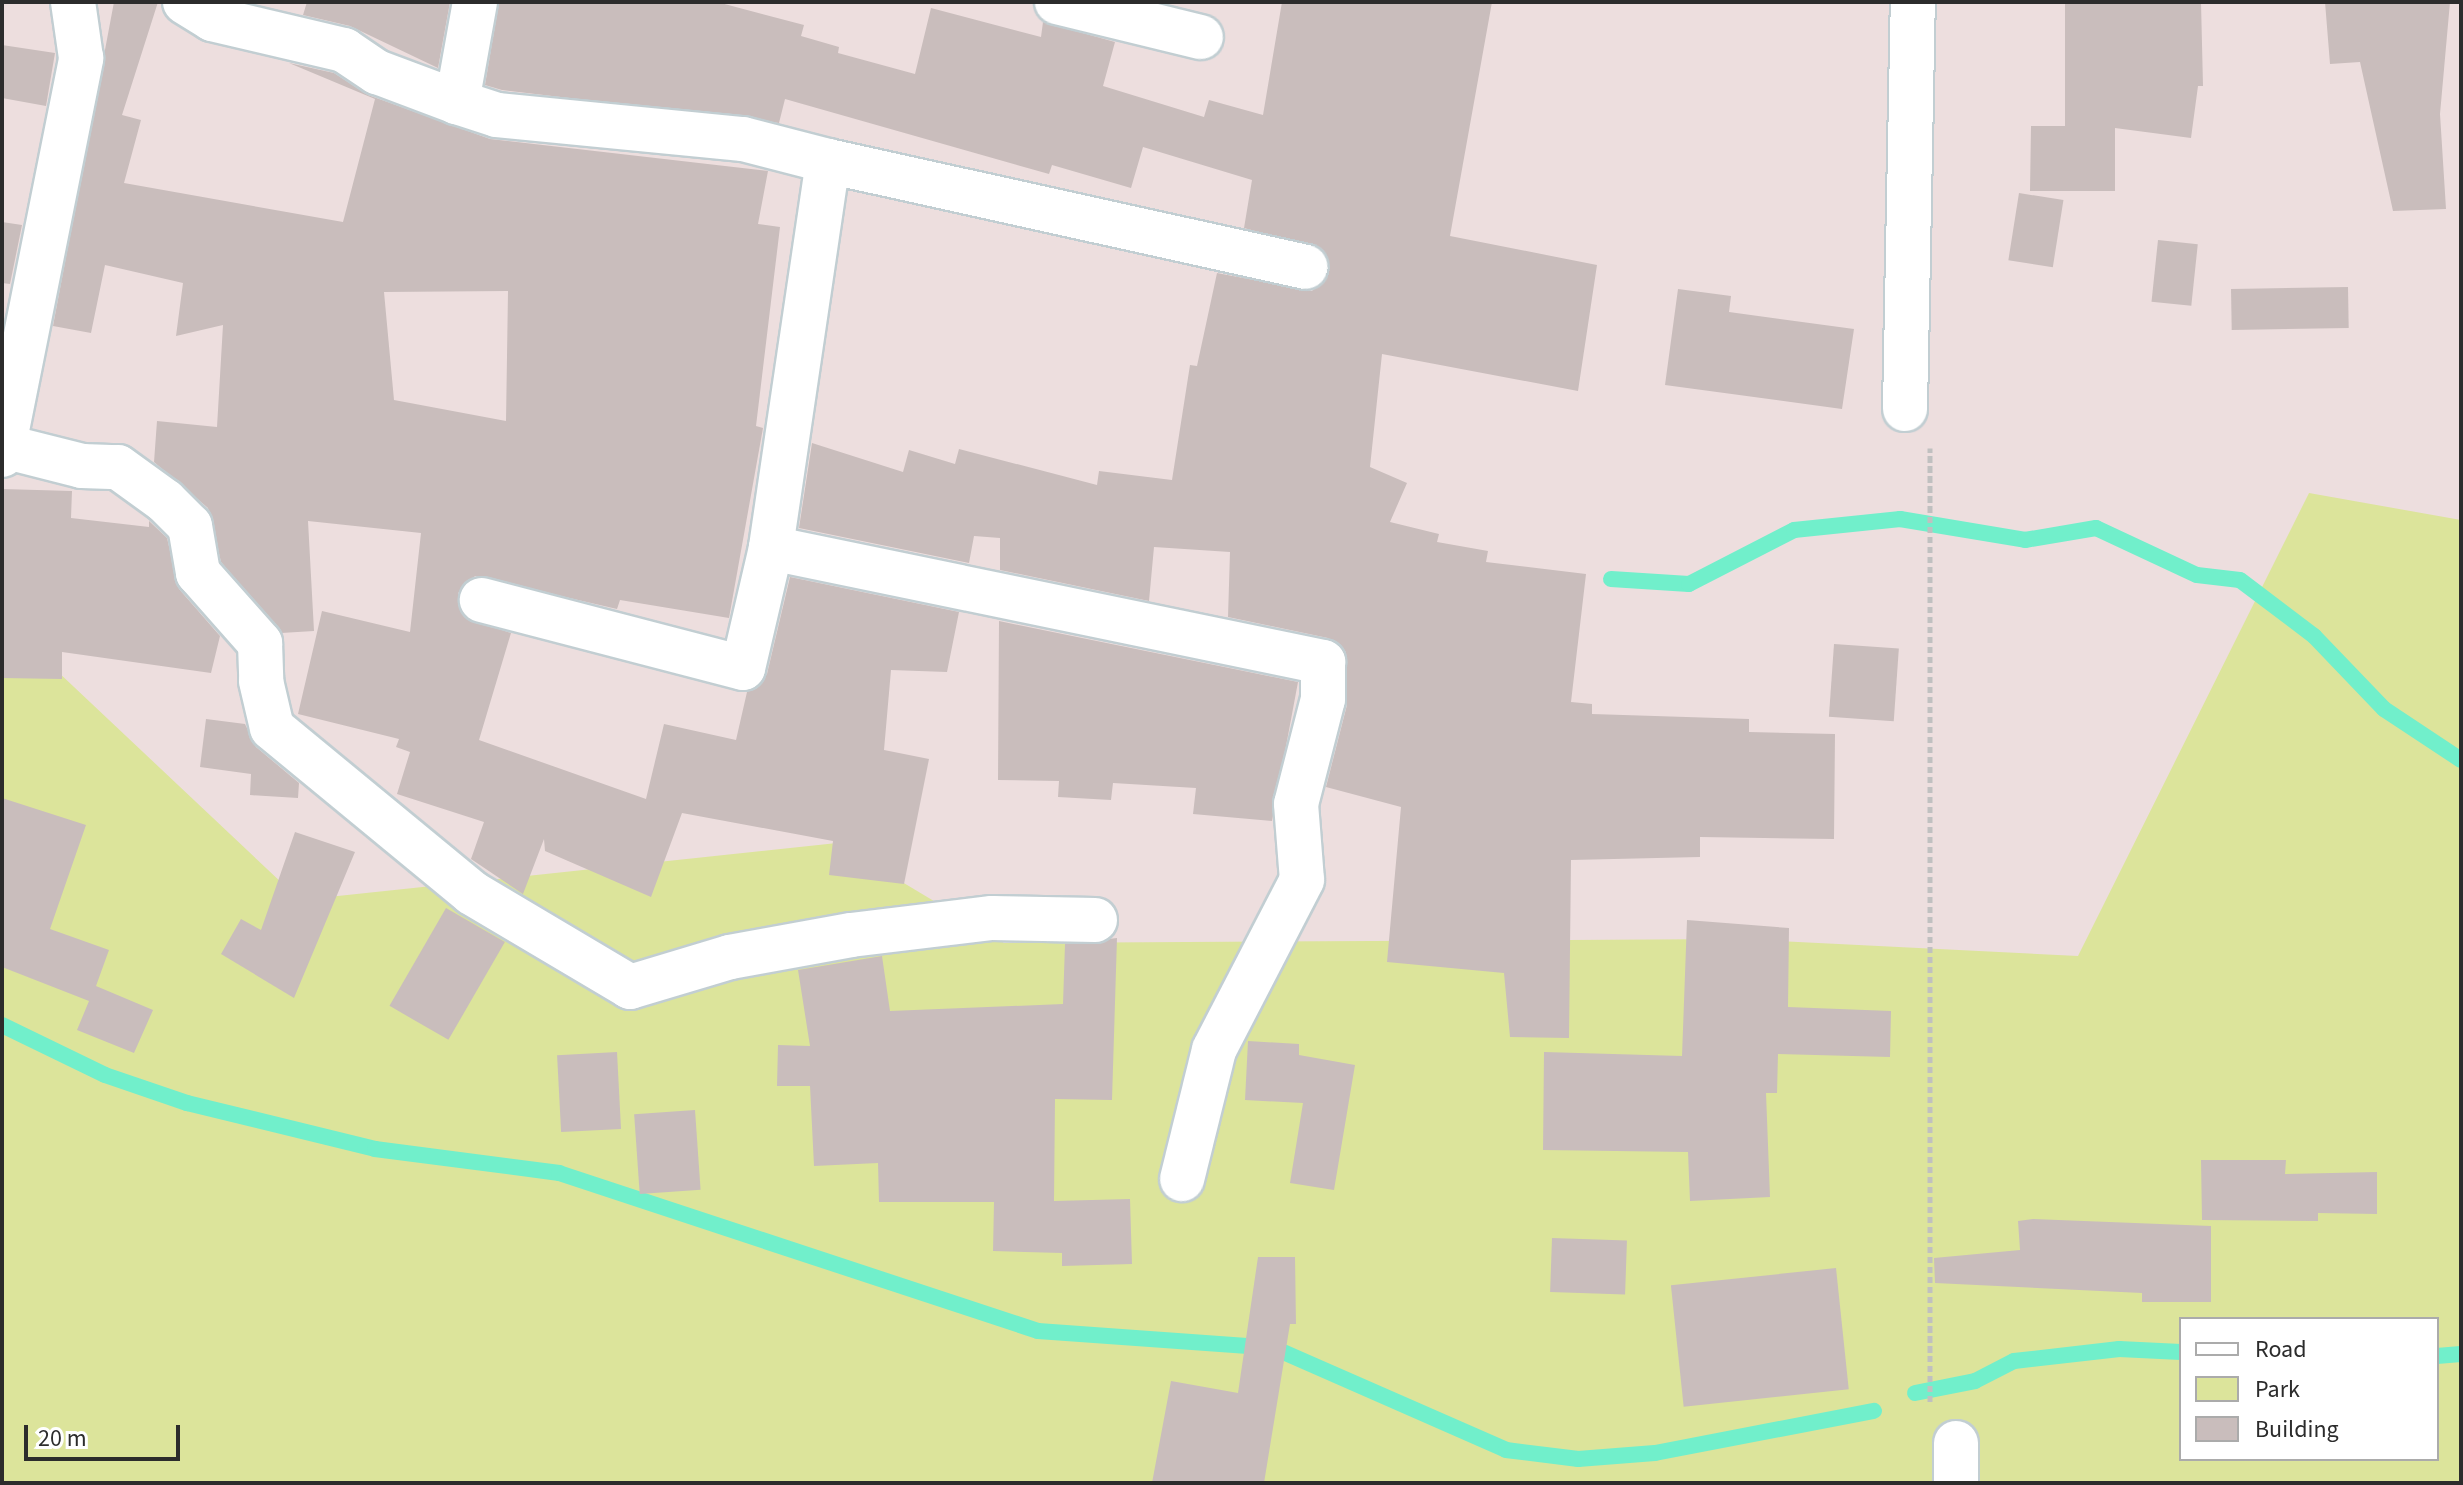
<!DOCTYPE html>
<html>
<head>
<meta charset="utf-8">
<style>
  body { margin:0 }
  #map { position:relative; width:2463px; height:1485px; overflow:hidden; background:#eddede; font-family:"Source Sans 3",sans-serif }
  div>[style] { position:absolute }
  .green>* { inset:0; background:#dce49b }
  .stream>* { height:16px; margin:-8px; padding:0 8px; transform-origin:8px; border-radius:8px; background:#71efcb }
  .building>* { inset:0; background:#c9bdbc; transform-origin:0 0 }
  .path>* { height:5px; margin-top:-2.5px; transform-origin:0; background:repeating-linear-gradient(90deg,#c0c0c0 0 6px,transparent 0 10px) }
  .roads { filter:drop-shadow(2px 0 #c2ced2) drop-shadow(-2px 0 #c2ced2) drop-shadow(0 2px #c2ced2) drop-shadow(0 -2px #c2ced2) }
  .minor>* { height:44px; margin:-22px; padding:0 22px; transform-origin:22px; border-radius:22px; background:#fff }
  span { translate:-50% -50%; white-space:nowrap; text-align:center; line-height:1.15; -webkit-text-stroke:8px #fff; paint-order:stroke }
  .frame { position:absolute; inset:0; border:4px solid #2c2c2c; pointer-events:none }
  .legend { position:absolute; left:2179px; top:1317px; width:260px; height:144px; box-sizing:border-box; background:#fff; border:2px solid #ababab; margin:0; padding:10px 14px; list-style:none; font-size:24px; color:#2c2c2c }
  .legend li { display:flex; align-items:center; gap:16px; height:40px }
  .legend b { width:40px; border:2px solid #ababab }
  .scale { position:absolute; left:24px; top:1425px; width:156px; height:36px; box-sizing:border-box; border:4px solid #2c2c2c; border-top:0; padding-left:10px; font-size:24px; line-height:28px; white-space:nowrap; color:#2c2c2c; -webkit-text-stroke:6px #fff; paint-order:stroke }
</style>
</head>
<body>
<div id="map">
  <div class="green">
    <i style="clip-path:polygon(evenodd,2309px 493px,2461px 520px,2461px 1483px,2px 1483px,2px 669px,39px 654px,300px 900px,837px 843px,1004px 943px,1739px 939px,2078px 956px,2309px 493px,2181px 1319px,2437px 1319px,2437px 1459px,2181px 1459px,2181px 1319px)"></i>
  </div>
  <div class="stream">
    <i style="left:1611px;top:579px;width:78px;rotate:3.7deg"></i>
    <i style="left:1689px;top:584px;width:118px;rotate:-27.2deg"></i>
    <i style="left:1794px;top:530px;width:107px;rotate:-5.9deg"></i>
    <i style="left:1900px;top:519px;width:127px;rotate:9.5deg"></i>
    <i style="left:2025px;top:540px;width:72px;rotate:-9.6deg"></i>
    <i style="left:2096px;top:528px;width:111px;rotate:25deg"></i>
    <i style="left:2197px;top:575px;width:43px;rotate:6.6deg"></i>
    <i style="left:2240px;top:580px;width:93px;rotate:37.1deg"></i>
    <i style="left:2314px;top:636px;width:101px;rotate:46.2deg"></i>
    <i style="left:2384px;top:709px;width:92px;rotate:33.5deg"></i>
    <i style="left:2px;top:1025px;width:114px;rotate:25.9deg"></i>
    <i style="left:105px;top:1075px;width:87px;rotate:18.9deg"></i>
    <i style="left:187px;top:1103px;width:194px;rotate:13.7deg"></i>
    <i style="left:375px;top:1149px;width:186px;rotate:7.4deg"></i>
    <i style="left:559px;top:1173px;width:504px;rotate:18.26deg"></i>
    <i style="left:1038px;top:1331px;width:237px;rotate:4.1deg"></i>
    <i style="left:1274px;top:1348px;width:253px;rotate:23.7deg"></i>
    <i style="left:1506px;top:1450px;width:73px;rotate:7.1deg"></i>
    <i style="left:1578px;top:1459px;width:77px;rotate:-4.5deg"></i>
    <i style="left:1655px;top:1453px;width:223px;rotate:-10.9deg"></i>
    <i style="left:2437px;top:1356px;width:24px;rotate:-5deg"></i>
    <i style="left:1915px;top:1393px;width:61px;rotate:-11.3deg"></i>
    <i style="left:1975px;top:1381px;width:44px;rotate:-27.1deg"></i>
    <i style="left:2014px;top:1361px;width:106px;rotate:-6.5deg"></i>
    <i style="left:2119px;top:1349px;width:62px;rotate:2.8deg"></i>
  </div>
  <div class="building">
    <i style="clip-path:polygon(evenodd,114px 2px,158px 2px,122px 115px,141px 120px,124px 183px,343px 222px,375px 99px,289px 63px,334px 73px,368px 95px,490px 139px,768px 171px,758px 224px,780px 227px,756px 426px,763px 428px,729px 618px,620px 600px,617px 609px,475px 576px,458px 593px,464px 617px,511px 633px,479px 740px,646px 799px,664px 724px,736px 740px,747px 692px,767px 674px,790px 577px,959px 612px,947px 672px,891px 670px,884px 750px,929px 759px,904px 884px,829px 875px,833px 841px,682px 813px,651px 897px,545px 851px,544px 839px,523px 894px,471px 859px,484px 822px,397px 794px,410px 752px,396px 747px,399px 739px,298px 714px,322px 611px,410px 632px,421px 533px,308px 521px,314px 631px,281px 633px,221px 562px,208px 508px,154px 462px,157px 421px,217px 427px,223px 325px,176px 336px,183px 283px,105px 265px,91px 333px,53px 326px,114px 2px,508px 291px,506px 421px,394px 400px,384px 292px,508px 291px)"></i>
    <i style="clip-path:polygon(307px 2px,450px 2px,438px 68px,350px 26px,303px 15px)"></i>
    <i style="clip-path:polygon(499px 2px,717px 2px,804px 25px,801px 36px,839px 47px,838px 53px,915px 74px,931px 8px,1041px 37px,1043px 22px,1115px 42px,1103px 86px,1204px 117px,1209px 100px,1263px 115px,1282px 2px,1492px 2px,1450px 236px,1597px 265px,1578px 391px,1382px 354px,1370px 467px,1407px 483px,1390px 522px,1439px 534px,1437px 542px,1488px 551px,1486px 562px,1586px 574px,1571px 702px,1592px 704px,1592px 714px,1749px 719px,1749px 732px,1835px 734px,1834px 839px,1700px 837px,1700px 857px,1571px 860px,1569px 1038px,1510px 1037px,1504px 973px,1387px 962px,1401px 807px,1326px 787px,1347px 705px,1346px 652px,1328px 638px,1228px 617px,1230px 552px,1154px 547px,1149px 601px,1000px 570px,1000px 538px,974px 536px,969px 563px,799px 528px,812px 443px,903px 472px,909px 450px,955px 464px,959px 449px,1097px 485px,1099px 471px,1172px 480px,1190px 365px,1197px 366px,1217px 273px,1312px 291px,1329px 273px,1322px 249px,1244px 228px,1252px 180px,1143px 147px,1131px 188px,1052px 165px,1049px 174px,785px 99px,779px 123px,502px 90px,485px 85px)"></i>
    <i style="clip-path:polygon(2065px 2px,2201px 2px,2203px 86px,2198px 86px,2191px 138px,2115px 128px,2115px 191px,2030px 191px,2031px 126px,2065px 126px)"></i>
    <i style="clip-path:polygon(2325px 2px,2450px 2px,2440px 114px,2446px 209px,2393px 211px,2360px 62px,2330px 64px)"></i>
    <i style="clip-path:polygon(2px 45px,55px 53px,46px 106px,2px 98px)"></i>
    <i style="left:2019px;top:193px;width:45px;height:68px;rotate:9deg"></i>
    <i style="clip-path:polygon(2px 222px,22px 225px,10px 284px,2px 283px)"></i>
    <i style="left:2158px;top:240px;width:40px;height:62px;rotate:6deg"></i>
    <i style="left:2348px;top:287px;width:41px;height:117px;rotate:89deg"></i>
    <i style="clip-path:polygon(1678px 289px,1731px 296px,1729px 312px,1854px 329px,1842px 409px,1665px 385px)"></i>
    <i style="clip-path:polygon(2px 489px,72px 491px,71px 518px,149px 527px,149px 521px,167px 538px,179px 589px,220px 636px,211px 673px,62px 652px,62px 679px,2px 678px)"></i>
    <i style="clip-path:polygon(999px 621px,1298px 682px,1272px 821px,1193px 814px,1196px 788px,1113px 783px,1111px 800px,1058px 797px,1059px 781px,998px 780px)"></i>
    <i style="left:1834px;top:644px;width:65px;height:73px;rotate:4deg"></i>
    <i style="clip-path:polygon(206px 719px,245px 724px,256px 747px,299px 783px,298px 798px,250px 795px,251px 774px,200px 767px)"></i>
    <i style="clip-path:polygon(2px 798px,86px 825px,50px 929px,109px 950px,96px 986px,153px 1010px,134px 1053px,77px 1030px,89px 1001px,2px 967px)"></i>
    <i style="clip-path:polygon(295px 832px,355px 852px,294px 998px,221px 954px,241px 919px,261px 930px)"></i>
    <i style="left:446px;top:908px;width:68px;height:113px;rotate:30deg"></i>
    <i style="clip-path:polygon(1687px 920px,1789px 928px,1788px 1007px,1891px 1011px,1890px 1057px,1778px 1054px,1777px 1093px,1766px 1093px,1770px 1197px,1690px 1201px,1688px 1152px,1543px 1150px,1544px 1052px,1682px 1056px)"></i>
    <i style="clip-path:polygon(1117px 938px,1112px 1100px,1055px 1099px,1054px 1201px,1130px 1199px,1132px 1264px,1062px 1266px,1062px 1253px,993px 1251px,994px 1202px,879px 1202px,878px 1163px,814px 1166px,810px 1086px,777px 1086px,778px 1045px,810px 1046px,798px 970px,882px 956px,890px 1011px,1063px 1004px,1065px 944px)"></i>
    <i style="clip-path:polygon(1248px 1041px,1299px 1044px,1299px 1055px,1355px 1065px,1334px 1190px,1290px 1183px,1303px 1103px,1245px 1100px)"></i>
    <i style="left:617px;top:1052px;width:77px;height:60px;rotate:87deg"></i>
    <i style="left:695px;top:1110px;width:80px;height:61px;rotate:86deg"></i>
    <i style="clip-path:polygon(2201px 1160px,2286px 1160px,2285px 1174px,2377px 1172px,2377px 1214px,2318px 1213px,2318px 1221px,2202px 1220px)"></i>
    <i style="clip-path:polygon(2033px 1219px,2211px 1226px,2211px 1302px,2142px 1302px,2142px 1293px,1935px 1283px,1934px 1258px,2020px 1250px,2018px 1221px)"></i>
    <i style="left:1552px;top:1238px;width:75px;height:54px;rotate:2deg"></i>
    <i style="clip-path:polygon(1258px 1257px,1295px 1257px,1296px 1324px,1290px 1324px,1264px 1483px,1152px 1483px,1171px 1381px,1238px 1393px)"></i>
    <i style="left:1836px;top:1268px;width:122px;height:166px;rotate:84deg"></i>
  </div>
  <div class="path">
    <i style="left:1930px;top:1402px;width:954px;rotate:-90deg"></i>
  </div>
  <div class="roads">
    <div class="minor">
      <i style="left:185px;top:2px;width:32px;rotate:32deg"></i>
      <i style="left:212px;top:19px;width:136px;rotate:13.2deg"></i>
      <i style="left:344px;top:50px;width:40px;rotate:34deg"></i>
      <i style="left:377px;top:72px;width:85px;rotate:20.6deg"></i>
      <i style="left:475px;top:2px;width:102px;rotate:100.2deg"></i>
      <i style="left:457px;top:102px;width:42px;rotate:18deg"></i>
      <i style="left:497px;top:115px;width:247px;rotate:5.6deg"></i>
      <i style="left:743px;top:139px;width:88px;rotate:14.5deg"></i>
      <i style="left:828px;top:161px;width:391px;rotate:98.4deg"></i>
      <i style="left:771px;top:548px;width:123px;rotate:103.1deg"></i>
      <i style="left:743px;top:668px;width:270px;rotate:-165.4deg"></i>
      <i style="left:1057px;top:2px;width:148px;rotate:13.7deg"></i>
      <i style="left:828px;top:161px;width:489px;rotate:12.5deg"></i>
      <i style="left:1905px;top:409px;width:407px;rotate:-88.9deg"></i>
      <i style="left:7px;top:447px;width:77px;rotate:14.2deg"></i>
      <i style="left:82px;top:466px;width:36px;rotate:2deg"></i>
      <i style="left:118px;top:467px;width:58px;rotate:35.9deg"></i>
      <i style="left:165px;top:501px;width:35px;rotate:45deg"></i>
      <i style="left:190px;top:526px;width:48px;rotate:80.3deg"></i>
      <i style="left:198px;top:573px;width:94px;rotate:48.5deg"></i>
      <i style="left:260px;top:643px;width:38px;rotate:88deg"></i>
      <i style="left:261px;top:681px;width:48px;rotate:76.8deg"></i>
      <i style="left:272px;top:728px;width:259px;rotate:39.5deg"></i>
      <i style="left:472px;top:893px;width:184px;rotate:30.7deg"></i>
      <i style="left:630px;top:987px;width:104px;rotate:-16.7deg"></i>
      <i style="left:730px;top:957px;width:123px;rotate:-10.3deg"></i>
      <i style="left:851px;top:935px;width:142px;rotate:-6.9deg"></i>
      <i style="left:992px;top:918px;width:103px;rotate:1.1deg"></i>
      <i style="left:2px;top:455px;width:405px;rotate:-78.7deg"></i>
      <i style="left:81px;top:58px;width:57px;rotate:-98.1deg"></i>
      <i style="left:771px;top:548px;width:564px;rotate:11.67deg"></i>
      <i style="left:1323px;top:662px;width:37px;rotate:90deg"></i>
      <i style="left:1323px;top:699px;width:108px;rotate:104.4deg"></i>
      <i style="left:1296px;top:804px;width:76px;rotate:85.5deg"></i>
      <i style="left:1302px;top:880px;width:191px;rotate:117.4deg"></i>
      <i style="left:1214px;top:1050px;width:133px;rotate:103.9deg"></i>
      <i style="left:1956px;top:1483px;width:40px;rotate:-90deg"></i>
    </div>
  </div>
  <div class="frame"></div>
  <ul class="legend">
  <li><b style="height:10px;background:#fff"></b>Road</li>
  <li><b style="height:22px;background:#dce49b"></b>Park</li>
  <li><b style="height:22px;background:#c9bdbc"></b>Building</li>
  </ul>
  <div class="scale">20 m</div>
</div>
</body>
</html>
